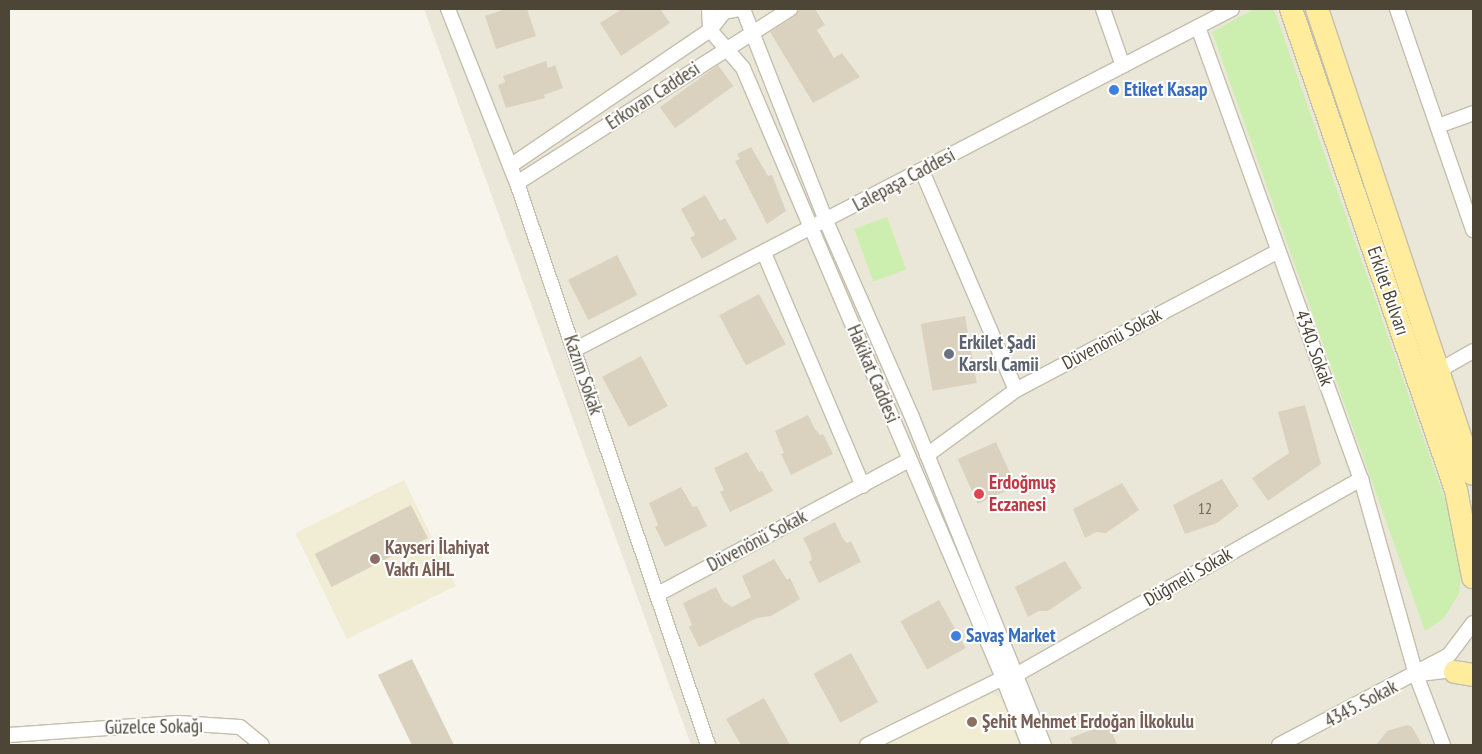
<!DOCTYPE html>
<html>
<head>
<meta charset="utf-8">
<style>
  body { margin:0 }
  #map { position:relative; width:1482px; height:754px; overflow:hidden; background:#f7f4eb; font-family:"PT Sans Narrow",sans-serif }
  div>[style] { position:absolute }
  .residential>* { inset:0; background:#ebe7d8 }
  .education>* { inset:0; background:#f1ecd4; transform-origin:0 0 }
  .green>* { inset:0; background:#ccefb0; transform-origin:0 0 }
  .building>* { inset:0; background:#dad2bf; transform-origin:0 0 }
  .roads { filter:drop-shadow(1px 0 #c4beac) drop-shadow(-1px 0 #c4beac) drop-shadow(0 1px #c4beac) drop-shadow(0 -1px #c4beac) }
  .street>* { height:14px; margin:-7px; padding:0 7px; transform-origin:7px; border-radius:7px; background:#fff }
  .primary>* { height:22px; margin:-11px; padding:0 11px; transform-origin:11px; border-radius:11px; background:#ffec9c }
  .dots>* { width:14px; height:14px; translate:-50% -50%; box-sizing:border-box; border:2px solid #fff; border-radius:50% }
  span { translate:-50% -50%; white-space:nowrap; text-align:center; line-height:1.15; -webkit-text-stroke:4px #fff; paint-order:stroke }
  .number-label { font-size:16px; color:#706959 }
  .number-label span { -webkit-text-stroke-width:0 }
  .shop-label { font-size:19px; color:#366cbe; font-weight:700 }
  .left { translate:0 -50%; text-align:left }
  .street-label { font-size:19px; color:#4d4637 }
  .worship-label { font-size:19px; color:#5b616d; font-weight:700 }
  .health-label { font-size:19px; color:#be3a42; font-weight:700 }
  .education-label { font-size:19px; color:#785e54; font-weight:700 }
  .frame { position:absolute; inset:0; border:10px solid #4d4637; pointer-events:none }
</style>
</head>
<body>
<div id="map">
  <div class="residential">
    <i style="clip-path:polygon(424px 9px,1473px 9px,1473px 745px,691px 745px)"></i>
  </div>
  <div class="education">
    <i style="left:404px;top:480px;width:118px;height:121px;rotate:64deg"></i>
    <i style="clip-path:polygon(990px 693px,1002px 698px,1019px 745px,885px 745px)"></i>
  </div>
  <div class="green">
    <i style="clip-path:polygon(1254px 9px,1274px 9px,1450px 514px,1461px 574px,1459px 594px,1444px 618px,1425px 631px,1212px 32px)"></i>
    <i style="left:887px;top:217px;width:56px;height:35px;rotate:70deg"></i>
  </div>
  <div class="building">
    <i style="clip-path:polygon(506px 9px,527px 9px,536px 36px,496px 49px,485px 16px)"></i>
    <i style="clip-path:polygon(622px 9px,660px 9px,670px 23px,621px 56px,600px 23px)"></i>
    <i style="clip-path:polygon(799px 9px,815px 9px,825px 25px,817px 30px,834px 58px,842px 53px,860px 77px,813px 103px,770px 32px,795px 16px)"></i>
    <i style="clip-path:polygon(546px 61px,548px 68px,555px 65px,563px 88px,544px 95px,545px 98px,506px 108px,498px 85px,505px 82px,503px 76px)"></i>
    <i style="left:718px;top:65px;width:26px;height:72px;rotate:54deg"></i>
    <i style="clip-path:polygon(751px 147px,768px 176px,772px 175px,786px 211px,767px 224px,735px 161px,740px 159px,737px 154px)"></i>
    <i style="clip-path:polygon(705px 195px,720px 221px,725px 218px,737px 239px,702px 259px,690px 238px,695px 235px,681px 209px)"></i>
    <i style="left:617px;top:255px;width:45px;height:55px;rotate:63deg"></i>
    <i style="left:759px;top:294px;width:57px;height:45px;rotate:62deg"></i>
    <i style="left:965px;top:316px;width:68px;height:45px;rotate:80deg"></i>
    <i style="left:641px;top:356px;width:57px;height:44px;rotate:62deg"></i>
    <i style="clip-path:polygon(1305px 405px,1321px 464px,1268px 501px,1252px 478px,1289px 453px,1278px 412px)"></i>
    <i style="clip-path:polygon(808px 415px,815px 429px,820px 435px,823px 434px,833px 454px,791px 475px,781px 454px,784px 453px,775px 431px)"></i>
    <i style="left:996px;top:442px;width:49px;height:42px;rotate:66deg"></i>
    <i style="clip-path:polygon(747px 452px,759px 472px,762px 471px,773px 491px,730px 512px,720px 492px,724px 490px,714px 468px)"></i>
    <i style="clip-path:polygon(1222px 479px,1239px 506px,1217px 523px,1185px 534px,1173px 505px)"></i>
    <i style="clip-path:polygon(1122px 483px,1139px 510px,1106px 533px,1096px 532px,1085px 538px,1073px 509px)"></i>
    <i style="clip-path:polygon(681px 487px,693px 507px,697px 506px,707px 526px,665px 547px,655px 527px,658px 525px,649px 503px)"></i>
    <i style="left:411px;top:505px;width:37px;height:108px;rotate:63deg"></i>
    <i style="clip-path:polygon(835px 522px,842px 537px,847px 543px,851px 541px,861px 562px,819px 583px,809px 562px,812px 560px,810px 552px,803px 538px)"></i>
    <i style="clip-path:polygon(774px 559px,787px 580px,790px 578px,800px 599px,771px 616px,757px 618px,699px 647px,689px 627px,692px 625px,683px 603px,716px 587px,723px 601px,732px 607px,751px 597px,742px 576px)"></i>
    <i style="clip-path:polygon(1065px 561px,1082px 588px,1048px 611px,1039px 611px,1028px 617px,1015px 587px)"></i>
    <i style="left:939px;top:600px;width:55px;height:44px;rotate:61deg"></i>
    <i style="left:851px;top:653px;width:56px;height:43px;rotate:61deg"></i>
    <i style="clip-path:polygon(412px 659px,454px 745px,412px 745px,378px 675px)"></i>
    <i style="clip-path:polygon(764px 698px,790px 745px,741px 745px,726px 719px)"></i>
    <i style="clip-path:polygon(1109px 723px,1117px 745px,1073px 745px,1070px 738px)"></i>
    <i style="clip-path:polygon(1407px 725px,1412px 727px,1422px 745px,1376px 745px,1387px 731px)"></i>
  </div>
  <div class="roads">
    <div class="street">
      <i style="left:448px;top:9px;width:187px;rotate:68.4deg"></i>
      <i style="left:517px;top:183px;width:594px;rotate:71.23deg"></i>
      <i style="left:709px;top:9px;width:21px;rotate:87deg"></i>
      <i style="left:710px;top:30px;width:50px;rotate:49deg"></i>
      <i style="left:743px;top:68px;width:663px;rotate:66.91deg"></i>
      <i style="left:1003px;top:678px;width:72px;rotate:68.8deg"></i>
      <i style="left:743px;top:9px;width:228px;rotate:68.6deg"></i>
      <i style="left:826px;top:221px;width:214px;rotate:66.3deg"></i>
      <i style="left:912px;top:417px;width:354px;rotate:68.1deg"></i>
      <i style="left:1103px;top:9px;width:60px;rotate:70.7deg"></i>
      <i style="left:1397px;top:9px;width:234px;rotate:71deg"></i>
      <i style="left:1198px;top:27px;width:480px;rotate:70.2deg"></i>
      <i style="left:1361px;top:479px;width:204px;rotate:74.3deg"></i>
      <i style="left:1416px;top:675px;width:75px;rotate:68.9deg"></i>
      <i style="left:1438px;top:126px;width:37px;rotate:-20deg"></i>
      <i style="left:510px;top:166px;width:242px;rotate:-34.2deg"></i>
      <i style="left:710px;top:30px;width:23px;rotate:-52deg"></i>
      <i style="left:724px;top:12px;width:15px;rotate:-11deg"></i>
      <i style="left:922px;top:171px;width:238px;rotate:66.8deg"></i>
      <i style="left:517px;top:183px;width:324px;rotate:-32.5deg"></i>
      <i style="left:764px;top:253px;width:253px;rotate:67deg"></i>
      <i style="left:574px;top:350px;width:741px;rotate:-27.39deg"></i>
      <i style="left:1438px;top:371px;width:40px;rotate:-29.7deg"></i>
      <i style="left:927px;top:455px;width:110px;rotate:-36.1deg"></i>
      <i style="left:1016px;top:390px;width:297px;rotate:-27.9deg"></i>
      <i style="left:658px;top:594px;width:285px;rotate:-28.1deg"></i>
      <i style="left:1419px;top:674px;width:43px;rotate:-6.6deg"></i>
      <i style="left:1016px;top:675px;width:397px;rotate:-29.6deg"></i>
      <i style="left:9px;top:735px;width:169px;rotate:-4.1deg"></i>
      <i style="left:178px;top:723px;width:62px;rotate:3.7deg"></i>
      <i style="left:240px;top:727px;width:28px;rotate:39deg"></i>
      <i style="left:867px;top:745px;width:152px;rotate:-26.2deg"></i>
      <i style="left:1279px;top:745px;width:192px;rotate:-27.9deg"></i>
      <i style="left:1449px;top:655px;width:40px;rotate:-53deg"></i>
    </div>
    <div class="primary">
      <i style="left:1291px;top:9px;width:509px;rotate:71.07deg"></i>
      <i style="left:1456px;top:490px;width:89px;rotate:78.9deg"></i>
      <i style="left:1317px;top:9px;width:490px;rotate:71.5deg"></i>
      <i style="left:1455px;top:672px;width:18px;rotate:9deg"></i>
    </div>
  </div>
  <div class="dots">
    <i style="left:1114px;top:90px;background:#3f7fe0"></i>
    <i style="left:949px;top:354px;background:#6b7280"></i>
    <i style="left:979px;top:494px;background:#e0444e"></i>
    <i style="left:375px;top:559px;background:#8d6e63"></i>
    <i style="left:956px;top:636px;background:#3f7fe0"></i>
    <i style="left:972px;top:722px;background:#8d6e63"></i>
  </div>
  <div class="number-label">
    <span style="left:1205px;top:508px">12</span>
  </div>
  <div class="shop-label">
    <span class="left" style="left:1124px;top:90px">Etiket Kasap</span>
    <span class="left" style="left:966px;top:636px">Savaş Market</span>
  </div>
  <div class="street-label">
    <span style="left:653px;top:96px;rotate:-33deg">Erkovan Caddesi</span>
    <span style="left:904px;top:180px;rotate:-28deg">Lalepaşa Caddesi</span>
    <span style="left:1388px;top:291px;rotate:71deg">Erkilet Bulvarı</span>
    <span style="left:1112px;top:339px;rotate:-28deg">Düvenönü Sokak</span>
    <span style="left:1314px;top:348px;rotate:70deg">4340. Sokak</span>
    <span style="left:873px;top:374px;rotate:67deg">Hakikat Caddesi</span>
    <span style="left:583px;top:375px;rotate:71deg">Kazım Sokak</span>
    <span style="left:757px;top:541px;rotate:-28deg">Düvenönü Sokak</span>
    <span style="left:1188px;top:577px;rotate:-30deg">Düğmeli Sokak</span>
    <span style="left:1361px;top:704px;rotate:-28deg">4345. Sokak</span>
    <span style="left:154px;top:727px;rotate:-1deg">Güzelce Sokağı</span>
  </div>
  <div class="worship-label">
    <span class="left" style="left:959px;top:354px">Erkilet Şadi<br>Karslı Camii</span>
  </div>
  <div class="health-label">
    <span class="left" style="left:989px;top:494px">Erdoğmuş<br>Eczanesi</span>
  </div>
  <div class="education-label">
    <span class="left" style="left:385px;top:559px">Kayseri İlahiyat<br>Vakfı AİHL</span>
    <span class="left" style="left:982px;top:722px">Şehit Mehmet Erdoğan İlkokulu</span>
  </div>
  <div class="frame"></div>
</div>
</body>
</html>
